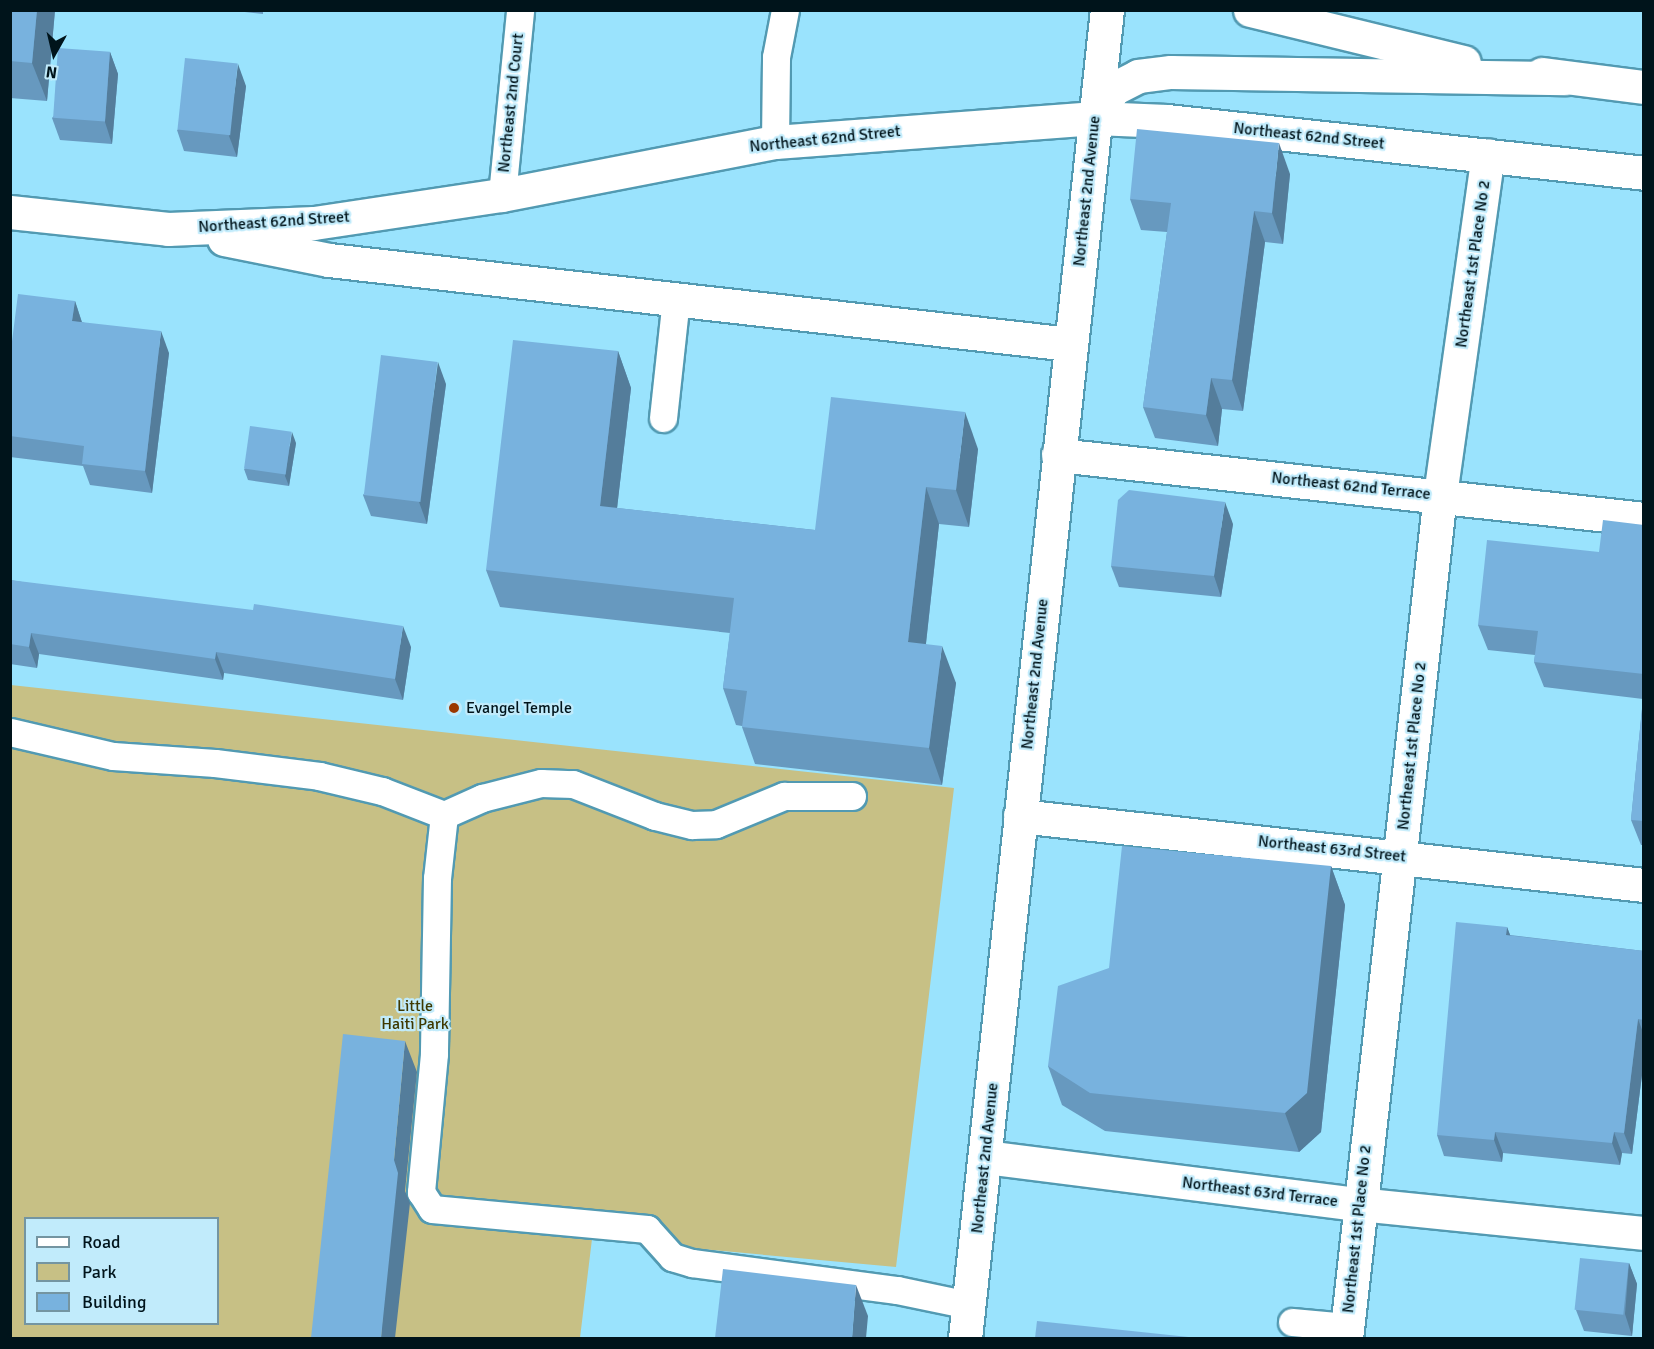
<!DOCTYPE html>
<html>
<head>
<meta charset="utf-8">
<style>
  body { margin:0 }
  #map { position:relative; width:1654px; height:1349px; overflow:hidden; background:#9ae3fd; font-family:Signika,sans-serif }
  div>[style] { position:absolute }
  .green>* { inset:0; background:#c7c085 }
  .roads { filter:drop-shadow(2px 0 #529ab2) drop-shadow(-2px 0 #529ab2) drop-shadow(0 2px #529ab2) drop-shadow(0 -2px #529ab2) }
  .lane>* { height:27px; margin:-13.5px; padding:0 13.5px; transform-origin:13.5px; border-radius:13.5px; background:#fff }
  .street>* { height:33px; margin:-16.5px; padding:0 16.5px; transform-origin:16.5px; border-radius:16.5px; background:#fff }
  .secondary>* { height:33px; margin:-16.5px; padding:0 16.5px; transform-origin:16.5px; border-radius:16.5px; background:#fff }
  .wall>* { inset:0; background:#6799bf }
  .shaded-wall>* { inset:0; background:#547d9b }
  .building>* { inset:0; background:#78b2de; transform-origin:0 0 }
  .dots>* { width:16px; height:16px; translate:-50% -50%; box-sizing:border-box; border:3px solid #c1ebfb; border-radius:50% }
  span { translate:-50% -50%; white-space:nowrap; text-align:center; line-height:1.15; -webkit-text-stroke:4.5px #c1ebfb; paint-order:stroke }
  .street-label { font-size:16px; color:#00141b }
  .poi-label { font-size:16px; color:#00141b }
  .left { translate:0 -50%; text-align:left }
  .park-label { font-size:16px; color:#3e3800 }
  .frame { position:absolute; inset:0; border:12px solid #00141b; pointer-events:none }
  .legend { position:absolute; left:24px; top:1217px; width:195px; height:108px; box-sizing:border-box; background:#c1ebfb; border:2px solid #7495a1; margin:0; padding:8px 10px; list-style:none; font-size:18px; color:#00141b }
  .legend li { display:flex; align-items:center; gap:12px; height:30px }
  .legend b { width:30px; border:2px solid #7495a1 }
  .north { position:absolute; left:24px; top:24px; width:60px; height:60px; -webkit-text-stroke:4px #c1ebfb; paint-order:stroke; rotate:188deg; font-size:16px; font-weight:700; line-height:24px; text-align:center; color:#00141b }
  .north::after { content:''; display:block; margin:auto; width:21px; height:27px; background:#00141b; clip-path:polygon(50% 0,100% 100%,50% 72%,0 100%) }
</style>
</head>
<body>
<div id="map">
  <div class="green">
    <i style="clip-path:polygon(evenodd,11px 685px,954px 788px,896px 1267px,592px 1239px,580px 1338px,11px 1338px,11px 685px,26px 1218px,218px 1218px,218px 1324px,26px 1324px,26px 1218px)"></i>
  </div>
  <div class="roads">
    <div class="lane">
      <i style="left:775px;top:142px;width:85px;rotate:-89.3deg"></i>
      <i style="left:776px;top:57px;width:48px;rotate:-79.2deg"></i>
      <i style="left:502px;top:195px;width:186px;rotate:-84.4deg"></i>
      <i style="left:663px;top:418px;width:120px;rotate:-83.8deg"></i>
      <i style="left:10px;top:732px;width:106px;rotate:13.1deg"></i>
      <i style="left:113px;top:756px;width:102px;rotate:3.9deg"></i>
      <i style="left:215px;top:763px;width:105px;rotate:7.1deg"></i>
      <i style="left:319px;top:776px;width:65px;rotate:13.4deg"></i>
      <i style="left:382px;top:791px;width:66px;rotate:21.2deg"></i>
      <i style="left:444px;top:815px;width:63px;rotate:96.3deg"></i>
      <i style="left:437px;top:878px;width:176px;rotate:91deg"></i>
      <i style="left:434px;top:1054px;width:139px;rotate:95.4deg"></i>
      <i style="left:421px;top:1192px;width:20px;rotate:57deg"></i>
      <i style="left:432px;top:1209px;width:216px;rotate:5.3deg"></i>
      <i style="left:647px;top:1229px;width:38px;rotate:48deg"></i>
      <i style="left:672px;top:1257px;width:21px;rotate:17deg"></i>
      <i style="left:692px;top:1263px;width:207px;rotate:7.5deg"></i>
      <i style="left:897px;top:1290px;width:74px;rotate:11.8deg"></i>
      <i style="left:444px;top:815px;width:42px;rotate:-24.1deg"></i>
      <i style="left:482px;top:798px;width:61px;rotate:-14.3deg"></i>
      <i style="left:541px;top:783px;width:32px;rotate:2deg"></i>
      <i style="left:573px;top:784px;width:88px;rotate:21.3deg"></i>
      <i style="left:655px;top:816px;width:38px;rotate:14deg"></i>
      <i style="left:692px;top:825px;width:24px;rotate:-2deg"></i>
      <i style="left:716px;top:824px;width:74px;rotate:-22.4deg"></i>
      <i style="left:784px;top:796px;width:68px"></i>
      <i style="left:1292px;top:1322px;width:55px;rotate:5.2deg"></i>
    </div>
    <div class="street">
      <i style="left:1058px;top:455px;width:589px;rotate:6.23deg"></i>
      <i style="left:1020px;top:816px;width:628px;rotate:6.31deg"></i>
      <i style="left:985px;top:1157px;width:377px;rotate:7.2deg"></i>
      <i style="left:1359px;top:1204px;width:286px;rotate:5.8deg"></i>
      <i style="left:1346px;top:1338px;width:848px;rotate:-83.64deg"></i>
      <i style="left:1440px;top:495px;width:343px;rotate:-82deg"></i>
    </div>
    <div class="secondary">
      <i style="left:1250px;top:10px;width:220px;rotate:13.7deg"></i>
      <i style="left:1542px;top:74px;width:103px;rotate:7.3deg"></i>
      <i style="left:1095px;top:118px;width:34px;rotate:-58deg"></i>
      <i style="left:1113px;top:89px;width:28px;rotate:-27deg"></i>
      <i style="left:1138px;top:76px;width:33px;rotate:-7deg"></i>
      <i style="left:1171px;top:72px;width:393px;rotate:0.9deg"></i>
      <i style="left:10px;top:212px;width:159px;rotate:6.1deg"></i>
      <i style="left:168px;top:229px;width:146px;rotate:-2.4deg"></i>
      <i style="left:314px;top:223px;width:190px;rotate:-8.5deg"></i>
      <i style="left:502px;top:195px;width:278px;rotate:-11deg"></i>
      <i style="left:775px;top:142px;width:321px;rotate:-4.3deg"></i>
      <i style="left:1095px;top:118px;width:72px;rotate:2.4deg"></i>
      <i style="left:1167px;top:121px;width:480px;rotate:6.2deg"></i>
      <i style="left:224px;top:239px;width:107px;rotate:11.3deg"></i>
      <i style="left:329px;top:260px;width:746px;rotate:6.47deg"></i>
      <i style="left:965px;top:1338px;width:1336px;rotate:-83.9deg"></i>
    </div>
  </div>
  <div class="wall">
    <i style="clip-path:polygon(10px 10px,55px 10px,47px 101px,10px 98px)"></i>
    <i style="clip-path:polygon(227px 10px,263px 10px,263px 14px)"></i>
    <i style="clip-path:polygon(110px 52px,118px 74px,112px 144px,60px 140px,52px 118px)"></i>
    <i style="clip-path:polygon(246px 86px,237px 157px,184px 151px,177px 130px)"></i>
    <i style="clip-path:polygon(1290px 174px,1283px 244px,1265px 242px,1243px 411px,1222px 409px,1218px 446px,1155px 438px,1143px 407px,1167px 232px,1141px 230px,1130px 199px)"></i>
    <i style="clip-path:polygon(75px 301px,82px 322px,169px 353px,152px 493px,90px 485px,83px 466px,10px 457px,10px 357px)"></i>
    <i style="clip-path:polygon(618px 351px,631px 388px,617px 508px,815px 530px,978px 449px,969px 527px,939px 524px,926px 644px,956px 683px,942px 785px,755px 764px,742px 727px,742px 726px,736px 725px,723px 688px,730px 633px,500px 607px,486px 570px)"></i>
    <i style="clip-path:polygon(446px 384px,427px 524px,371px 516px,363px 495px)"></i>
    <i style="clip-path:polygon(296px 443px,289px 486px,248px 480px,244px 469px)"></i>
    <i style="clip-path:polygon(1233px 524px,1221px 597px,1119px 587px,1111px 566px)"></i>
    <i style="clip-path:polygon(1644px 525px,1644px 845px,1641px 845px,1631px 820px,1643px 699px,1544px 687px,1534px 662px,1535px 655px,1488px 650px,1478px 625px)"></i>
    <i style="clip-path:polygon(10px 580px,411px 647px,403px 700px,224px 673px,223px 680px,39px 654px,37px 668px,10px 664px)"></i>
    <i style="clip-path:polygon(1331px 866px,1345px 905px,1321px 1132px,1299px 1152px,1105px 1131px,1062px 1105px,1048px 1066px)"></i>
    <i style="clip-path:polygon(1507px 927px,1510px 935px,1644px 951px,1644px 1059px,1632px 1154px,1622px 1153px,1620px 1165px,1503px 1153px,1502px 1162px,1444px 1156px,1437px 1135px)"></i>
    <i style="clip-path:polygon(1629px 1263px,1637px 1284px,1632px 1336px,1584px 1331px,1576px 1310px)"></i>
  </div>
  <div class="shaded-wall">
    <i style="clip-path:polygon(37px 10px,55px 10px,47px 101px,32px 63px)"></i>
    <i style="clip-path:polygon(110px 52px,118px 74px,112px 144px,105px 122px)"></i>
    <i style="clip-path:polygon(238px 64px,246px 86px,237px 157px,229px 136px)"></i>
    <i style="clip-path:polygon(1279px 143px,1290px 174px,1283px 244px,1272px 213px)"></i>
    <i style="clip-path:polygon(1254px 211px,1265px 242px,1243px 411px,1232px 380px)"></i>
    <i style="clip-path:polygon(75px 301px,82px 323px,72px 321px)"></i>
    <i style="clip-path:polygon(161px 331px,169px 353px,152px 493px,145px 471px)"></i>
    <i style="clip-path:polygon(618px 351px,631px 388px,613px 543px,600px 506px)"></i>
    <i style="clip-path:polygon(438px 362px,446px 384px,427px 524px,419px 502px)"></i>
    <i style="clip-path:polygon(1211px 378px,1222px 409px,1218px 446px,1206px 415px)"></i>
    <i style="clip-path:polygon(965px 412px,978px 449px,969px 527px,956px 490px)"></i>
    <i style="clip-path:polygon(292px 432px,296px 443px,289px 486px,285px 476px)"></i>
    <i style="clip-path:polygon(926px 487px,939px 524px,922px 679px,908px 642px)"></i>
    <i style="clip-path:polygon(1225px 502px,1233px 524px,1221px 597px,1214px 576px)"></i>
    <i style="clip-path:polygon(403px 626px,411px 647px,403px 700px,395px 679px)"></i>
    <i style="clip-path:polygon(31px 633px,39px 654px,37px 668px,29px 647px)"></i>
    <i style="clip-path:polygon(942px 646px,956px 683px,942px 785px,929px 748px)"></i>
    <i style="clip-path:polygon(216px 652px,224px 673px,223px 680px,215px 659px)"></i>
    <i style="clip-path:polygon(1331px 866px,1345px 905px,1321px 1132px,1299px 1152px,1285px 1113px)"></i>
    <i style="clip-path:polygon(1507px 927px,1515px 948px,1506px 935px)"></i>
    <i style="clip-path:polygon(1638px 1019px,1644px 1035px,1644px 1059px,1632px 1154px,1624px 1133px)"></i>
    <i style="clip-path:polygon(405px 1041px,417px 1072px,405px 1191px,410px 1203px,395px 1338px,381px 1338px,394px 1160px)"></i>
    <i style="clip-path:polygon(1495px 1132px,1503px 1153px,1502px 1162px,1494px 1140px)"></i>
    <i style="clip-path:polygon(1614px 1132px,1622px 1153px,1620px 1165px,1612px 1143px)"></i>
    <i style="clip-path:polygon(1629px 1263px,1637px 1284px,1632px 1336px,1625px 1314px)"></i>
    <i style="clip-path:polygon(856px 1285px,868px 1316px,866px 1338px,852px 1338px)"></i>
  </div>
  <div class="building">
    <i style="clip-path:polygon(10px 10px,37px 10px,32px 63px,10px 61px)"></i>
    <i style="left:58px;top:48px;width:52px;height:70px;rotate:4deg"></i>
    <i style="left:185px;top:58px;width:53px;height:72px;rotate:6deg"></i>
    <i style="clip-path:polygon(1137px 129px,1279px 143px,1272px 213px,1254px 211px,1232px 380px,1211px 378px,1206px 415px,1143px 407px,1171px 203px,1130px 199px)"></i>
    <i style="clip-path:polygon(18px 294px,75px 301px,72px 321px,161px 331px,145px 471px,82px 464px,84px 446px,10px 436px,10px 357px)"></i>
    <i style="clip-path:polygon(513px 340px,618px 351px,600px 506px,815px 530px,831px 397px,965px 412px,956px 490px,926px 487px,908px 642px,942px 646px,929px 748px,742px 727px,747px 691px,723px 688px,734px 598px,486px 570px)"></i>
    <i style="left:381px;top:355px;width:57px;height:141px;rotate:7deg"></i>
    <i style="left:250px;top:426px;width:42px;height:43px;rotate:8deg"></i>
    <i style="clip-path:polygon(1129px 490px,1225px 502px,1214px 576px,1111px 566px,1118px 500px)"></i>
    <i style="clip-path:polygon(1603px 520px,1644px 525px,1644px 674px,1534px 662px,1538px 631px,1478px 625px,1487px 540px,1599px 552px)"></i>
    <i style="clip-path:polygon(10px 580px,253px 610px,254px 604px,403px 626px,395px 679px,216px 652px,215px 659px,31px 633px,29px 647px,10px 644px)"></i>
    <i style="clip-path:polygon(1644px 688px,1644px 821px,1631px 820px)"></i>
    <i style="clip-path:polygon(1122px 846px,1331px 866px,1307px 1093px,1285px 1113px,1090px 1093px,1048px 1066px,1058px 986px,1109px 968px)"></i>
    <i style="clip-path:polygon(1456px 922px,1507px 927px,1506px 935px,1644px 951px,1644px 1020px,1638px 1019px,1624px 1133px,1614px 1132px,1612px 1143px,1495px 1132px,1494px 1140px,1437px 1135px)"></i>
    <i style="clip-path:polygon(343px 1034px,405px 1041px,394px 1160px,398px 1173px,381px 1338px,311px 1338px)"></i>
    <i style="left:1580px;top:1258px;width:49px;height:52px;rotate:6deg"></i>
    <i style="clip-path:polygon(723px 1269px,856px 1285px,852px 1338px,715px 1338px)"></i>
    <i style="clip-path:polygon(1037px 1321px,1198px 1338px,1035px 1338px)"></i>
  </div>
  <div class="dots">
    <i style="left:454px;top:708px;background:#9b3800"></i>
  </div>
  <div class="street-label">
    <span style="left:511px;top:103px;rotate:-84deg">Northeast 2nd Court</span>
    <span style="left:1309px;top:136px;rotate:6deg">Northeast 62nd Street</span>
    <span style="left:825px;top:139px;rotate:-6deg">Northeast 62nd Street</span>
    <span style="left:1087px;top:191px;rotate:-84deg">Northeast 2nd Avenue</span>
    <span style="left:274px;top:222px;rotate:-4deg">Northeast 62nd Street</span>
    <span style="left:1473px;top:264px;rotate:-82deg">Northeast 1st Place No 2</span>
    <span style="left:1351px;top:486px;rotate:6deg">Northeast 62nd Terrace</span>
    <span style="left:1035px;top:674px;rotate:-84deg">Northeast 2nd Avenue</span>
    <span style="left:1412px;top:746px;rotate:-84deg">Northeast 1st Place No 2</span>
    <span style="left:1332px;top:849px;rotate:6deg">Northeast 63rd Street</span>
    <span style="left:985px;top:1158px;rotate:-84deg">Northeast 2nd Avenue</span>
    <span style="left:1260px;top:1192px;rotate:7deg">Northeast 63rd Terrace</span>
    <span style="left:1357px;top:1229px;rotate:-84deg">Northeast 1st Place No 2</span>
  </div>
  <div class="poi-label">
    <span class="left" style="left:466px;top:708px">Evangel Temple</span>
  </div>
  <div class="park-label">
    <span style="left:415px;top:1015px">Little<br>Haiti Park</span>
  </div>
  <div class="frame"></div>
  <ul class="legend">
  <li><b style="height:8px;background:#fff"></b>Road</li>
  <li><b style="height:16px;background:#c7c085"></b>Park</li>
  <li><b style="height:16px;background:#78b2de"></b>Building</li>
  </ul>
  <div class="north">N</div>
</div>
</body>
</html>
